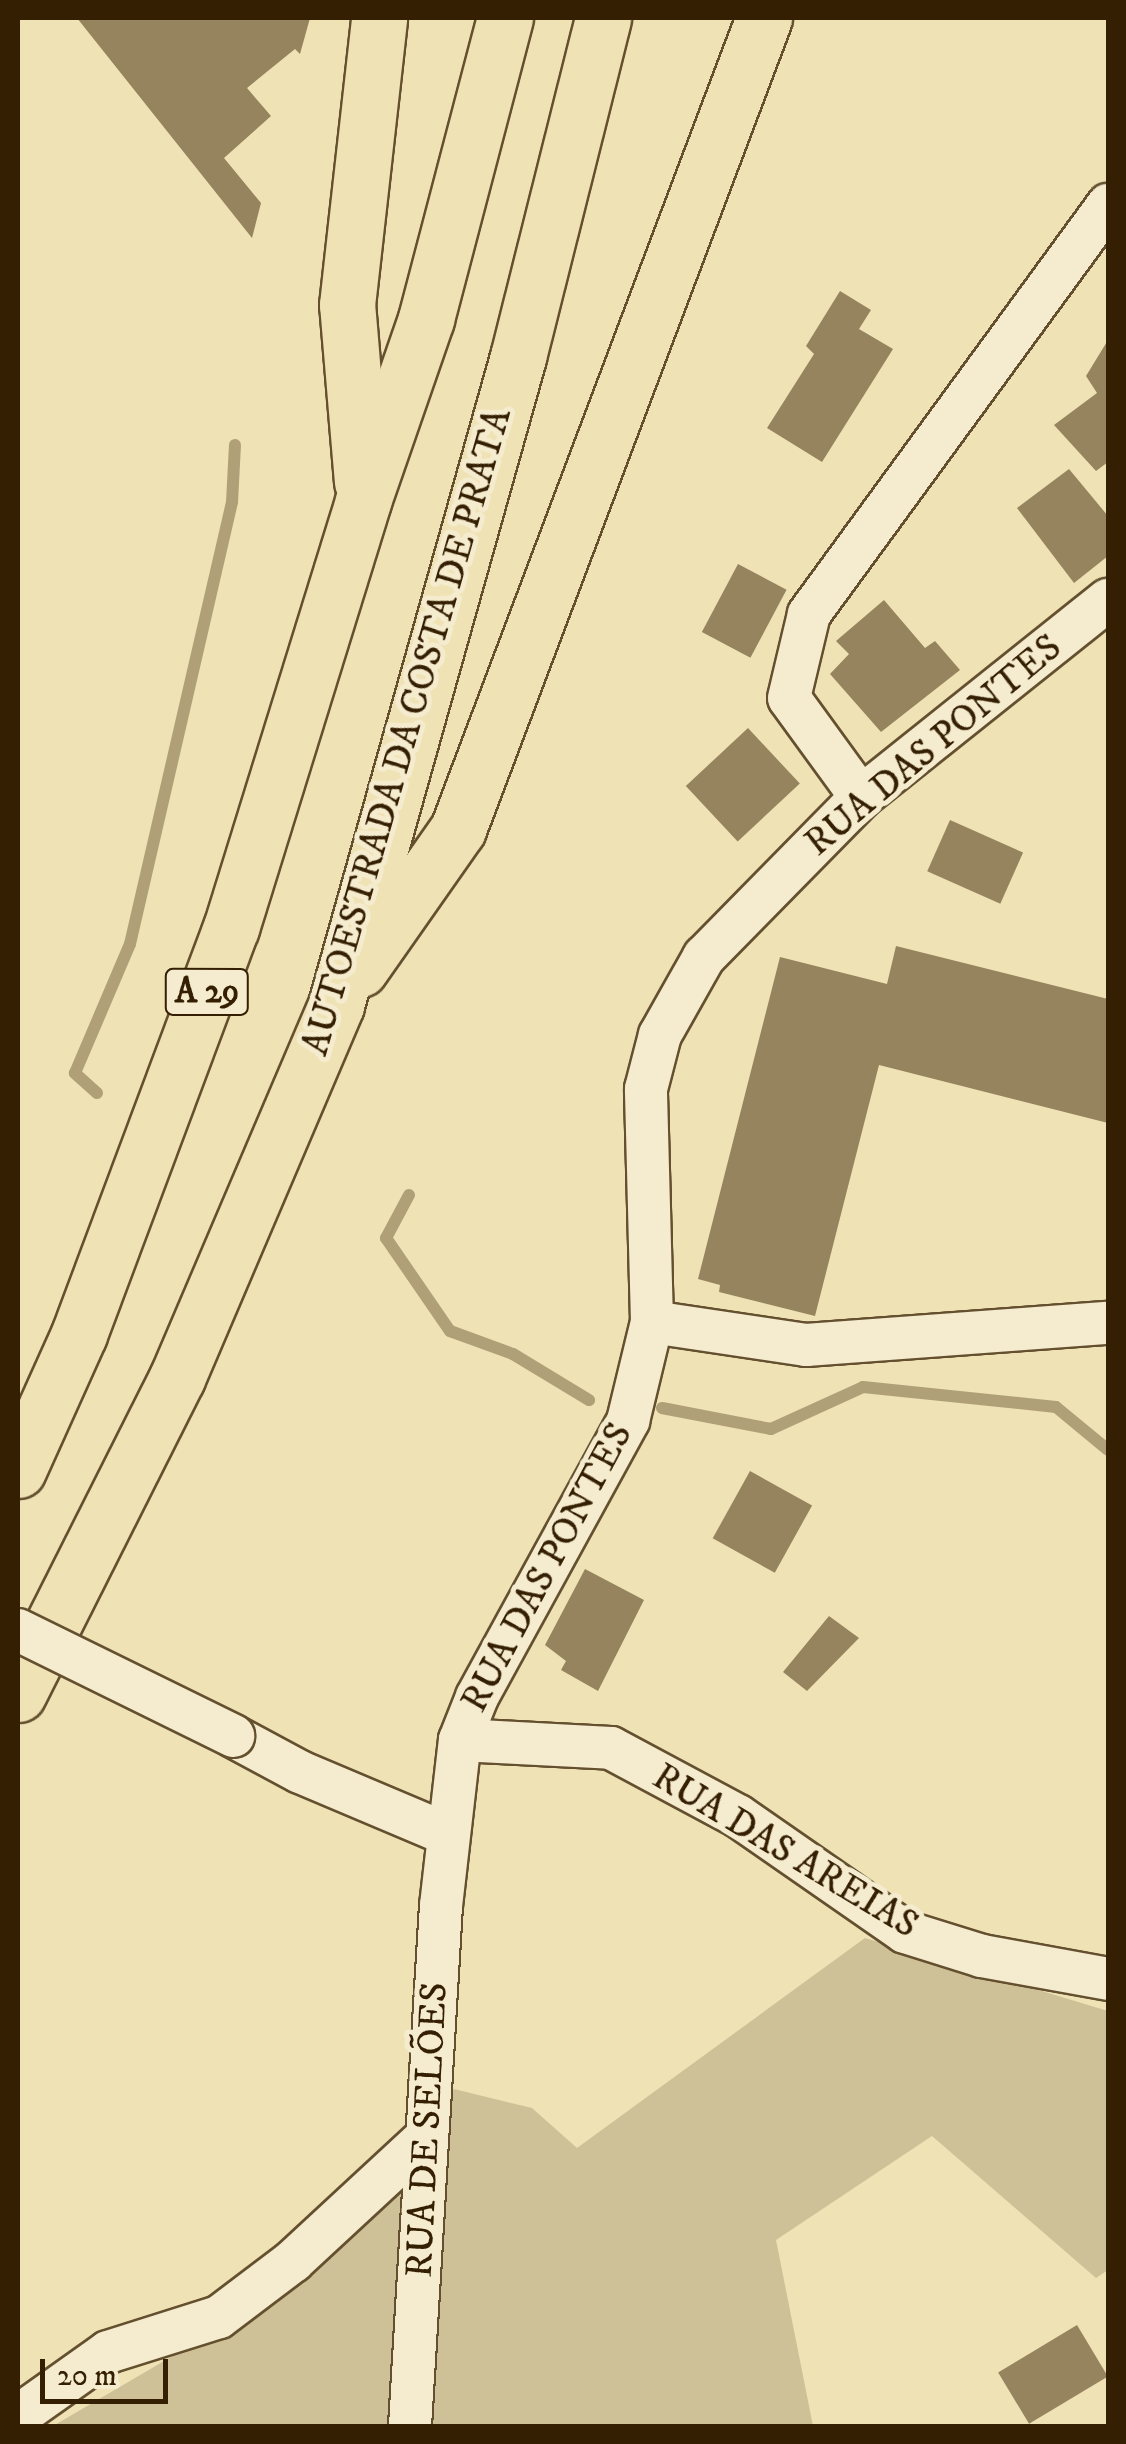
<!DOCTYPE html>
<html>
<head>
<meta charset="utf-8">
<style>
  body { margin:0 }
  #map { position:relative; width:1126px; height:2444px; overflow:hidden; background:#efe2b5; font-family:"IM FELL DW Pica",serif }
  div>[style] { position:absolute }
  .green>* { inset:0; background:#cfc197 }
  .stream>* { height:12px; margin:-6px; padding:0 6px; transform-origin:6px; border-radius:6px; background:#b0a078 }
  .building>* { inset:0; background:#96845f; transform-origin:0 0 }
  .roads { filter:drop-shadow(2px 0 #64502f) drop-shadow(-2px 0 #64502f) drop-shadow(0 2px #64502f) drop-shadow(0 -2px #64502f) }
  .minor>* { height:42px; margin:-21px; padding:0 21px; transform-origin:21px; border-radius:21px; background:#f5eccf }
  .highway>* { height:55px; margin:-27.5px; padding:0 27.5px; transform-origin:27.5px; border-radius:27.5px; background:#efe2b5 }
  .bridges { filter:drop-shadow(2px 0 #64502f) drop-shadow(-2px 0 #64502f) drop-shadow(0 2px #64502f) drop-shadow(0 -2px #64502f) }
  .minor-bridge>* { height:42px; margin:-21px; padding:0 21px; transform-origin:21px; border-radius:21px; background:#f5eccf }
  span { translate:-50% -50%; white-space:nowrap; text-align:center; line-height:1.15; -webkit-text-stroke:10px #f5eccf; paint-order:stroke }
  .shield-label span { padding:2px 8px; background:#f5eccf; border:2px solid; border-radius:8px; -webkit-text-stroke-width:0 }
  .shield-label { font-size:35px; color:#351f02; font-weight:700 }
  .street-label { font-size:38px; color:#351f02 }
  .frame { position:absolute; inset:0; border:20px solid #351f02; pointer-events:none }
  .scale { position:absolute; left:40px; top:2359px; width:128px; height:45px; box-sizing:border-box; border:5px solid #351f02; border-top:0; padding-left:12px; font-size:30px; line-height:35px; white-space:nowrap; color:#351f02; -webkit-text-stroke:8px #f5eccf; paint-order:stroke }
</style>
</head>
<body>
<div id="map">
  <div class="green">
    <i style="clip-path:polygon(865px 1938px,1108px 2011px,1108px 2270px,1096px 2278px,932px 2136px,776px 2240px,813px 2426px,53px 2426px,176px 2354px,316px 2243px,454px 2089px,532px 2108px,577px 2148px)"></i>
  </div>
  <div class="stream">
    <i style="left:97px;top:1093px;width:30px;rotate:-138deg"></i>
    <i style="left:75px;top:1073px;width:140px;rotate:-66.9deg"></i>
    <i style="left:130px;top:944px;width:454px;rotate:-77deg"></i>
    <i style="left:232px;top:502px;width:57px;rotate:-87deg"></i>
    <i style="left:409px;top:1195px;width:49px;rotate:118.1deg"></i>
    <i style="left:386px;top:1238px;width:113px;rotate:55.5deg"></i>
    <i style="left:450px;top:1331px;width:67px;rotate:20.1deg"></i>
    <i style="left:513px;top:1354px;width:89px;rotate:31.2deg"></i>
    <i style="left:662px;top:1408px;width:111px;rotate:10.9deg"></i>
    <i style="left:771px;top:1429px;width:101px;rotate:-24.5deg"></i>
    <i style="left:863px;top:1387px;width:194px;rotate:5.9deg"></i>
    <i style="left:1056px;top:1407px;width:67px;rotate:39.6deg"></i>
  </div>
  <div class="building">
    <i style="clip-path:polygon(77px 18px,310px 18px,300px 54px,295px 49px,247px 88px,271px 116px,224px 158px,261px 203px,252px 238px)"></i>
    <i style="clip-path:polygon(840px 291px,871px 310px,859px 329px,893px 349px,822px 462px,767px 428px,814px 354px,806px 346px)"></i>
    <i style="clip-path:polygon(1108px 340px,1108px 462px,1096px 471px,1054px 425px,1097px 393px,1086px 376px)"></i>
    <i style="clip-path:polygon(1069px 469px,1108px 516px,1108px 556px,1074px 583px,1017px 508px)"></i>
    <i style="left:738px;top:564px;width:55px;height:77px;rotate:28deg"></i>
    <i style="clip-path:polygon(884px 600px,925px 648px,935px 641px,960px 670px,881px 732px,830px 674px,849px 654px,836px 641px)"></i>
    <i style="left:748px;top:728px;width:76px;height:85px;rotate:47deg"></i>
    <i style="left:950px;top:820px;width:80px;height:56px;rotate:24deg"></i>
    <i style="clip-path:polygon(896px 946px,1108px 999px,1108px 1123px,879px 1065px,815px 1316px,719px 1292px,720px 1285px,698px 1279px,780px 957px,887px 984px)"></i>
    <i style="left:750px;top:1471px;width:71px;height:77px;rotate:29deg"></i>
    <i style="clip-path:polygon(585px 1569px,644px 1600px,598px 1691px,561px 1670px,566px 1661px,545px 1645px)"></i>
    <i style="clip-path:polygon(829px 1616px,859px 1638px,807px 1691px,783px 1672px)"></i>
    <i style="left:1077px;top:2325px;width:60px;height:92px;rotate:59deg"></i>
  </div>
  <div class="roads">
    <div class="minor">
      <i style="left:861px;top:797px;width:122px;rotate:-126deg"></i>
      <i style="left:789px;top:698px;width:86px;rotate:-76.6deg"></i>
      <i style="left:809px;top:614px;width:507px;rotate:-53.83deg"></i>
      <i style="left:652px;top:1322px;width:156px;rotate:8.5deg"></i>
      <i style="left:806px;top:1345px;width:303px;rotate:-4.2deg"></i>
      <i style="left:233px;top:1736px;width:76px;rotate:28.2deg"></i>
      <i style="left:300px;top:1772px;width:160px;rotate:22.9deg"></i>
      <i style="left:460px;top:1740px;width:151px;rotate:3deg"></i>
      <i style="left:611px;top:1748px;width:144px;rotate:28.2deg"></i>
      <i style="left:738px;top:1816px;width:203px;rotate:34.8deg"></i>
      <i style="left:905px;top:1932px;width:81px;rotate:17.3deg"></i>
      <i style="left:982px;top:1956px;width:128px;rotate:10.3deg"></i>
      <i style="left:18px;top:2416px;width:110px;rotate:-35.4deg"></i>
      <i style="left:108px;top:2352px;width:116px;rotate:-17.5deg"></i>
      <i style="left:219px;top:2317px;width:93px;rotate:-37.1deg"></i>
      <i style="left:293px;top:2261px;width:181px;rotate:-42.8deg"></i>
      <i style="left:410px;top:2426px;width:521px;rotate:-86.59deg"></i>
      <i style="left:441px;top:1906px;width:167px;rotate:-83.5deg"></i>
      <i style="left:460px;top:1740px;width:46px;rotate:-68.4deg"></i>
      <i style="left:477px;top:1697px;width:315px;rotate:-61.3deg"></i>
      <i style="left:628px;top:1421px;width:102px;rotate:-76.4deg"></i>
      <i style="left:652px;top:1322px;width:233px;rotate:-91.5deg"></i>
      <i style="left:646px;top:1089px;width:56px;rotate:-75.5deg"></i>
      <i style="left:660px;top:1035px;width:90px;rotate:-60.6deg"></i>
      <i style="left:704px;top:957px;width:224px;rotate:-45.5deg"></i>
      <i style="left:861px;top:797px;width:316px;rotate:-38.6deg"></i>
    </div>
    <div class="highway">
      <i style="left:362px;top:482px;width:178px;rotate:-94.8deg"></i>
      <i style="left:347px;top:305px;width:289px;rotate:-83.6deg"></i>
      <i style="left:360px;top:969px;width:171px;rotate:-55deg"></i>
      <i style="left:458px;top:829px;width:867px;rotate:-69.33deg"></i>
      <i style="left:18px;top:1470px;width:149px;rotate:-65.8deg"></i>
      <i style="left:79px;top:1334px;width:434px;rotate:-69.5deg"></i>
      <i style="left:231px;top:928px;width:447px;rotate:-72.8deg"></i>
      <i style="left:363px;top:501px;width:193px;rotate:-70.9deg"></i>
      <i style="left:426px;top:319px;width:311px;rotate:-75.3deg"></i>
      <i style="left:18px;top:1694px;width:354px;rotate:-63.3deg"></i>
      <i style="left:177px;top:1378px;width:405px;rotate:-66.9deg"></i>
      <i style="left:336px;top:1005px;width:673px;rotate:-74.31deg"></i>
      <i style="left:518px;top:357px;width:349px;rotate:-75.9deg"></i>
    </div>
  </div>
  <div class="bridges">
    <div class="minor-bridge">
      <i style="left:18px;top:1630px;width:240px;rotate:26.2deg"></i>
    </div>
  </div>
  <div class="shield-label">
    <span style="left:207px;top:992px">A 29</span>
  </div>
  <div class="street-label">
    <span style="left:408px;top:732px;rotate:-74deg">AUTOESTRADA DA COSTA DE PRATA</span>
    <span style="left:934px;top:746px;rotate:-40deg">RUA DAS PONTES</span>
    <span style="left:548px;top:1568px;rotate:-62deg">RUA DAS PONTES</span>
    <span style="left:785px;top:1852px;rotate:31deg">RUA DAS AREIAS</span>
    <span style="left:428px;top:2130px;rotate:-87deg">RUA DE SELÕES</span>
  </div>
  <div class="frame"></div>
  <div class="scale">20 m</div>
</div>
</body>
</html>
